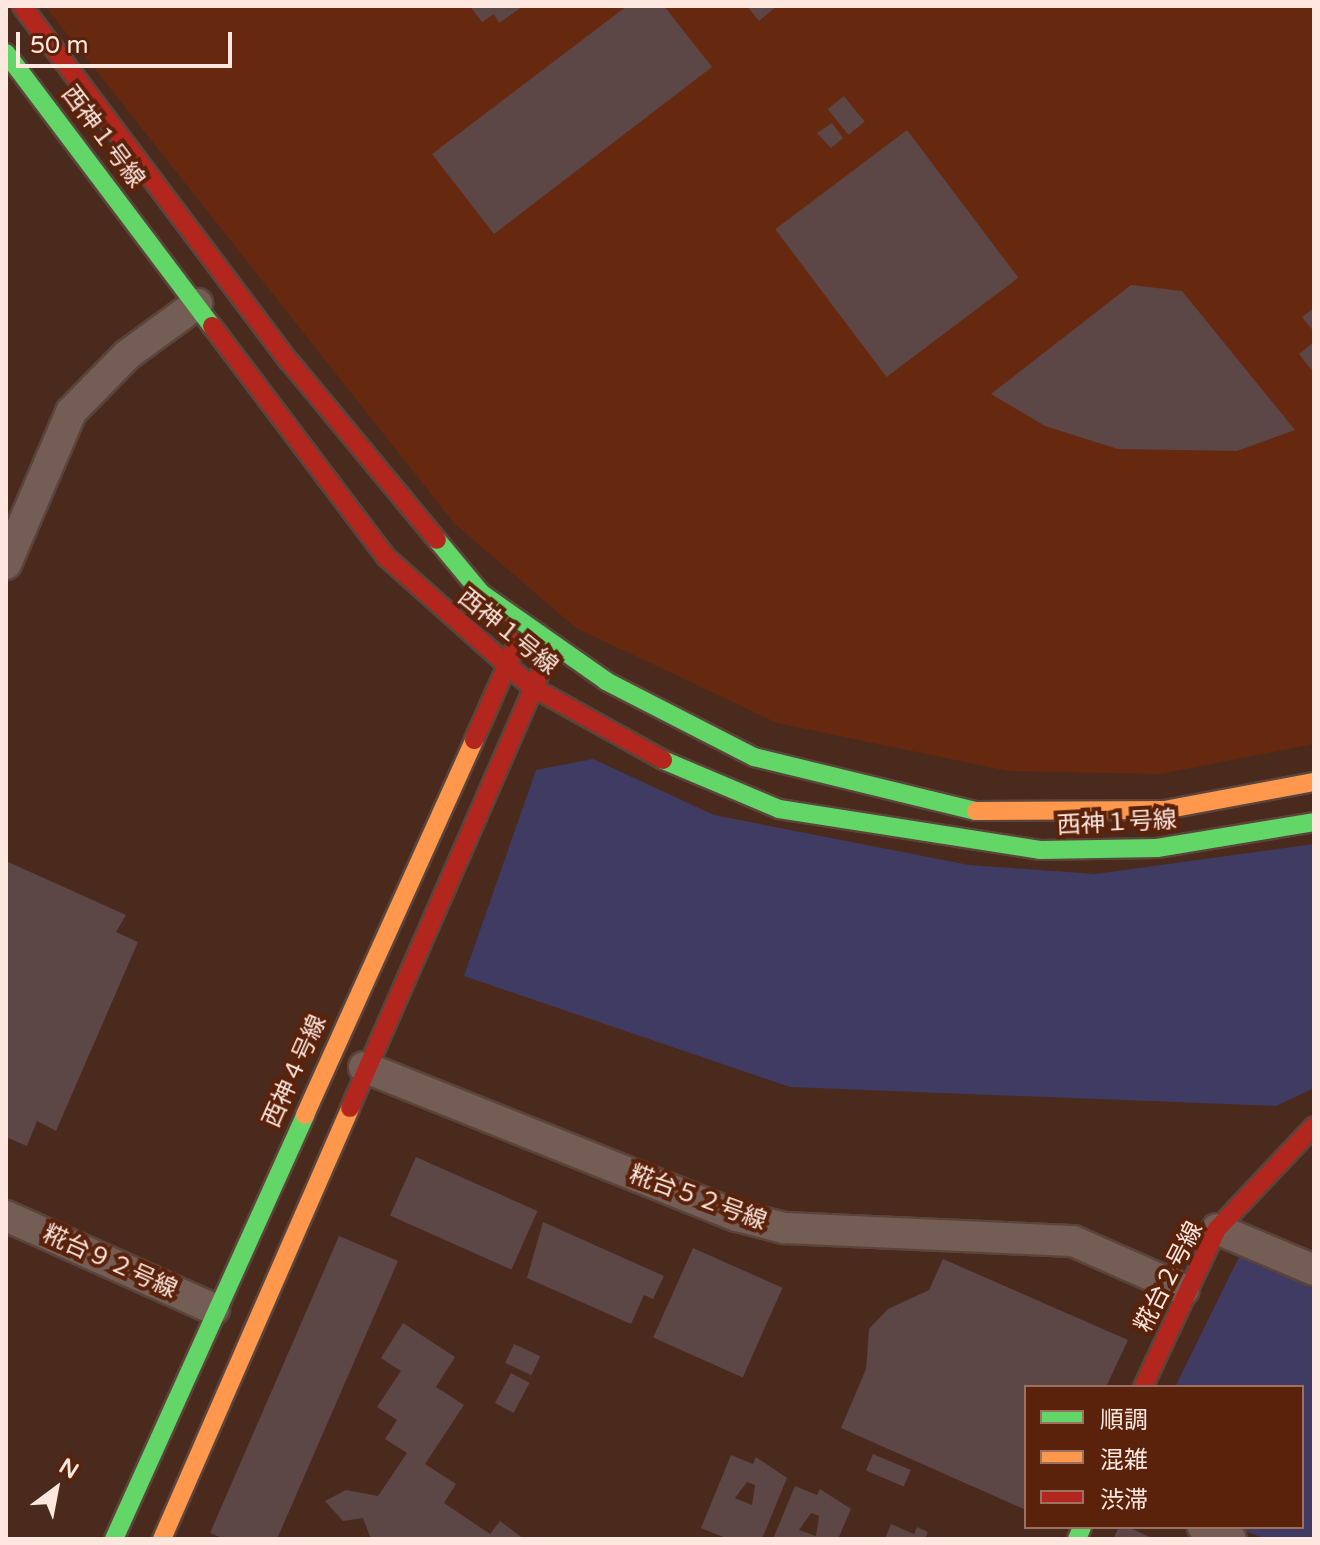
<!DOCTYPE html>
<html>
<head>
<meta charset="utf-8">
<style>
  body { margin:0 }
  #map { position:relative; width:1320px; height:1545px; overflow:hidden; background:#492a1d; font-family:"Varela Round","Noto Sans JP",sans-serif }
  div>[style] { position:absolute }
  .built>* { inset:0; background:#662910 }
  .green>* { inset:0; background:#3f3b62 }
  .building>* { inset:0; background:#5d4646; transform-origin:0 0 }
  .roads { filter:drop-shadow(2px 0 #5a443b) drop-shadow(-2px 0 #5a443b) drop-shadow(0 2px #5a443b) drop-shadow(0 -2px #5a443b) }
  .street>* { height:30px; margin:-15px; padding:0 15px; transform-origin:15px; border-radius:15px; background:#745d54 }
  .fast>* { height:18px; margin:-9px; padding:0 9px; transform-origin:9px; border-radius:9px; background:#63d668 }
  .slow>* { height:18px; margin:-9px; padding:0 9px; transform-origin:9px; border-radius:9px; background:#ff974d }
  .jam>* { height:18px; margin:-9px; padding:0 9px; transform-origin:9px; border-radius:9px; background:#b3261e }
  span { translate:-50% -50%; white-space:nowrap; text-align:center; line-height:1.15; -webkit-text-stroke:8px #5b220b; paint-order:stroke }
  .street-label { font-size:24px; color:#fde7df }
  .frame { position:absolute; inset:0; border:8px solid #fde7df; pointer-events:none }
  .legend { position:absolute; left:1024px; top:1385px; width:280px; height:144px; box-sizing:border-box; background:#5b220b; border:2px solid #9c7160; margin:0; padding:10px 14px; list-style:none; font-size:24px; color:#fde7df }
  .legend li { display:flex; align-items:center; gap:16px; height:40px }
  .legend b { width:40px; border:2px solid #9c7160 }
  .north { position:absolute; left:16px; top:1449px; width:80px; height:80px; -webkit-text-stroke:6px #5b220b; paint-order:stroke; rotate:32deg; font-size:22px; font-weight:700; line-height:32px; text-align:center; color:#fde7df }
  .north::after { content:''; display:block; margin:auto; width:28px; height:36px; background:#fde7df; clip-path:polygon(50% 0,100% 100%,50% 72%,0 100%) }
  .scale { position:absolute; left:16px; top:32px; width:216px; height:36px; box-sizing:border-box; border:4px solid #fde7df; border-top:0; padding-left:10px; font-size:24px; line-height:28px; white-space:nowrap; color:#fde7df; -webkit-text-stroke:6px #5b220b; paint-order:stroke }
</style>
</head>
<body>
<div id="map">
  <div class="built">
    <i style="clip-path:polygon(45px 6px,1314px 6px,1314px 744px,1160px 774px,1008px 771px,777px 723px,576px 628px,454px 523px)"></i>
  </div>
  <div class="green">
    <i style="clip-path:polygon(593px 759px,714px 815px,969px 865px,1095px 874px,1314px 844px,1314px 1088px,1276px 1106px,790px 1087px,464px 976px,536px 770px)"></i>
    <i style="clip-path:polygon(1242px 1251px,1314px 1281px,1314px 1539px,1265px 1539px,1237px 1527px,1302px 1527px,1302px 1387px,1175px 1387px)"></i>
  </div>
  <div class="building">
    <i style="clip-path:polygon(470px 6px,523px 6px,499px 23px,494px 14px,482px 22px)"></i>
    <i style="clip-path:polygon(627px 6px,664px 6px,712px 67px,494px 234px,432px 154px)"></i>
    <i style="clip-path:polygon(747px 6px,777px 6px,759px 21px)"></i>
    <i style="left:844px;top:96px;width:33px;height:21px;rotate:51deg"></i>
    <i style="clip-path:polygon(832px 123px,843px 138px,831px 148px,817px 133px)"></i>
    <i style="left:907px;top:130px;width:185px;height:165px;rotate:53deg"></i>
    <i style="clip-path:polygon(1131px 285px,1182px 291px,1295px 430px,1237px 451px,1118px 449px,1045px 426px,991px 394px)"></i>
    <i style="clip-path:polygon(1314px 308px,1314px 332px,1302px 317px)"></i>
    <i style="clip-path:polygon(1314px 342px,1314px 373px,1299px 354px)"></i>
    <i style="clip-path:polygon(6px 861px,126px 915px,116px 932px,138px 942px,56px 1131px,37px 1121px,27px 1146px,6px 1137px)"></i>
    <i style="left:416px;top:1157px;width:133px;height:64px;rotate:24deg"></i>
    <i style="clip-path:polygon(543px 1222px,664px 1276px,653px 1299px,644px 1295px,631px 1324px,527px 1278px)"></i>
    <i style="clip-path:polygon(339px 1236px,398px 1261px,277px 1539px,224px 1539px,210px 1533px)"></i>
    <i style="left:693px;top:1248px;width:98px;height:98px;rotate:24deg"></i>
    <i style="clip-path:polygon(943px 1259px,1128px 1340px,1106px 1387px,1026px 1387px,1026px 1510px,841px 1428px,866px 1369px,869px 1329px,888px 1309px,929px 1290px)"></i>
    <i style="clip-path:polygon(403px 1323px,455px 1357px,436px 1387px,464px 1405px,425px 1464px,456px 1484px,444px 1503px,490px 1534px,500px 1521px,524px 1539px,371px 1539px,363px 1518px,343px 1521px,325px 1501px,346px 1490px,378px 1496px,407px 1453px,385px 1439px,397px 1420px,377px 1407px,401px 1371px,381px 1358px)"></i>
    <i style="left:514px;top:1344px;width:29px;height:21px;rotate:25deg"></i>
    <i style="left:511px;top:1373px;width:21px;height:34px;rotate:28deg"></i>
    <i style="left:873px;top:1454px;width:41px;height:18px;rotate:23deg"></i>
    <i style="clip-path:polygon(evenodd,731px 1455px,753px 1464px,756px 1457px,787px 1478px,762px 1539px,728px 1539px,701px 1528px,731px 1455px,747px 1482px,755px 1485px,752px 1505px,735px 1498px,747px 1482px)"></i>
    <i style="clip-path:polygon(evenodd,795px 1486px,817px 1495px,820px 1489px,851px 1509px,838px 1539px,773px 1539px,795px 1486px,811px 1513px,819px 1516px,816px 1536px,799px 1530px,811px 1513px)"></i>
    <i style="clip-path:polygon(891px 1524px,914px 1534px,917px 1527px,928px 1532px,925px 1539px,885px 1539px)"></i>
    <i style="clip-path:polygon(1119px 1527px,1128px 1527px,1154px 1539px,1113px 1539px)"></i>
  </div>
  <div class="roads">
    <div class="street">
      <i style="left:6px;top:564px;width:165px;rotate:-66.8deg"></i>
      <i style="left:71px;top:412px;width:80px;rotate:-45.5deg"></i>
      <i style="left:127px;top:355px;width:87px;rotate:-36.1deg"></i>
      <i style="left:364px;top:1067px;width:402px;rotate:21.8deg"></i>
      <i style="left:737px;top:1216px;width:49px;rotate:14.3deg"></i>
      <i style="left:784px;top:1228px;width:289px;rotate:2.6deg"></i>
      <i style="left:1073px;top:1241px;width:121px;rotate:23.8deg"></i>
      <i style="left:6px;top:1216px;width:228px;rotate:24.1deg"></i>
      <i style="left:1217px;top:1229px;width:105px;rotate:22.9deg"></i>
      <i style="left:1203px;top:1527px;width:30px;rotate:23deg"></i>
    </div>
    <div class="fast">
      <i style="left:6px;top:53px;width:342px;rotate:53deg"></i>
      <i style="left:437px;top:540px;width:69px;rotate:50.3deg"></i>
      <i style="left:481px;top:593px;width:153px;rotate:35.1deg"></i>
      <i style="left:606px;top:681px;width:166px;rotate:27.2deg"></i>
      <i style="left:754px;top:757px;width:228px;rotate:13.7deg"></i>
      <i style="left:663px;top:760px;width:126px;rotate:22.9deg"></i>
      <i style="left:779px;top:809px;width:264px;rotate:8.9deg"></i>
      <i style="left:1040px;top:850px;width:117px;rotate:-1deg"></i>
      <i style="left:1157px;top:848px;width:159px;rotate:-9.4deg"></i>
      <i style="left:114px;top:1539px;width:465px;rotate:-65.7deg"></i>
      <i style="left:1077px;top:1539px;width:13px;rotate:-67deg"></i>
    </div>
    <div class="slow">
      <i style="left:976px;top:811px;width:188px;rotate:-0.3deg"></i>
      <i style="left:1164px;top:810px;width:153px;rotate:-10.6deg"></i>
      <i style="left:305px;top:1115px;width:411px;rotate:-65.7deg"></i>
      <i style="left:162px;top:1539px;width:470px;rotate:-66.4deg"></i>
    </div>
    <div class="jam">
      <i style="left:22px;top:6px;width:444px;rotate:53.1deg"></i>
      <i style="left:289px;top:361px;width:232px;rotate:50.4deg"></i>
      <i style="left:212px;top:326px;width:289px;rotate:53deg"></i>
      <i style="left:386px;top:557px;width:195px;rotate:41.7deg"></i>
      <i style="left:532px;top:687px;width:150px;rotate:29.1deg"></i>
      <i style="left:474px;top:740px;width:106px;rotate:-66.1deg"></i>
      <i style="left:350px;top:1108px;width:485px;rotate:-66.4deg"></i>
      <i style="left:1143px;top:1387px;width:174px;rotate:-64.9deg"></i>
      <i style="left:1217px;top:1229px;width:141px;rotate:-46.7deg"></i>
    </div>
  </div>
  <div class="street-label">
    <span style="left:103px;top:137px;rotate:53deg">西神１号線</span>
    <span style="left:508px;top:632px;rotate:39deg">西神１号線</span>
    <span style="left:1117px;top:823px;rotate:-3deg">西神１号線</span>
    <span style="left:295px;top:1071px;rotate:-66deg">西神４号線</span>
    <span style="left:698px;top:1198px;rotate:20deg">糀台５２号線</span>
    <span style="left:110px;top:1262px;rotate:24deg">糀台９２号線</span>
    <span style="left:1169px;top:1277px;rotate:-63deg">糀台２号線</span>
  </div>
  <div class="frame"></div>
  <ul class="legend">
  <li><b style="height:10px;background:#63d668"></b>順調</li>
  <li><b style="height:10px;background:#ff974d"></b>混雑</li>
  <li><b style="height:10px;background:#b3261e"></b>渋滞</li>
  </ul>
  <div class="north">N</div>
  <div class="scale">50 m</div>
</div>
</body>
</html>
